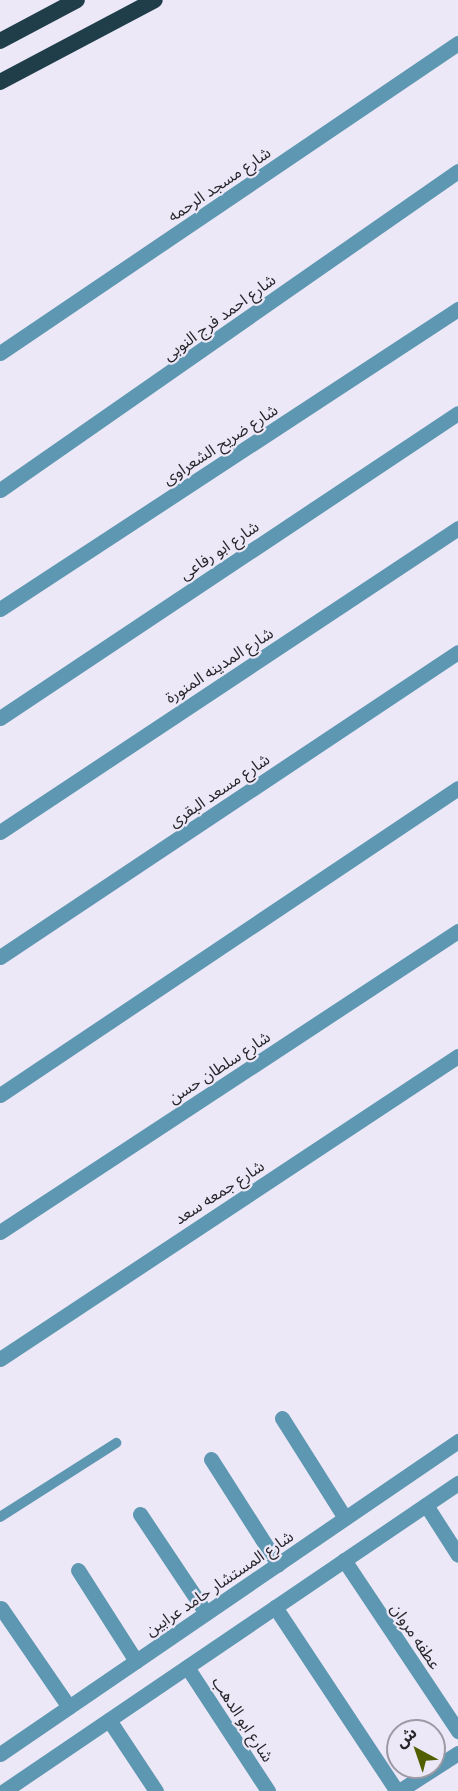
<!DOCTYPE html>
<html>
<head>
<meta charset="utf-8">
<style>
  body { margin:0 }
  #map { position:relative; width:458px; height:1791px; overflow:hidden; background:#ece8f7; font-family:"PT Serif","Noto Sans Arabic",serif }
  div>[style] { position:absolute }
  .service>* { height:10px; margin:-5px; padding:0 5px; transform-origin:5px; border-radius:5px; background:#5e97b1 }
  .minor>* { height:15px; margin:-7.5px; padding:0 7.5px; transform-origin:7.5px; border-radius:7.5px; background:#5e97b1 }
  .trunk>* { height:16px; margin:-8px; padding:0 8px; transform-origin:8px; border-radius:8px; background:#1f3e4a }
  span { translate:-50% -50%; white-space:nowrap; text-align:center; line-height:1.15; -webkit-text-stroke:4.5px #ece8f7; paint-order:stroke }
  .street-label { font-size:16px; color:#27262b }
  .north { position:absolute; left:386px; top:1719px; width:60px; height:60px; box-sizing:border-box; background:#ece8f7; border:2px solid #9d9aa5; border-radius:50%; rotate:320deg; font-size:16px; font-weight:700; line-height:24px; text-align:center; color:#27262b }
  .north::after { content:''; display:block; margin:auto; width:21px; height:27px; background:#515f00; clip-path:polygon(50% 0,100% 100%,50% 72%,0 100%) }
</style>
</head>
<body>
<div id="map">
  <div class="service">
    <i style="left:0;top:1517px;width:138px;rotate:-32.5deg"></i>
  </div>
  <div class="minor">
    <i style="left:0;top:353px;width:553px;rotate:-34.09deg"></i>
    <i style="left:0;top:490px;width:558px;rotate:-34.86deg"></i>
    <i style="left:0;top:609px;width:548px;rotate:-33.23deg"></i>
    <i style="left:0;top:718px;width:550px;rotate:-33.66deg"></i>
    <i style="left:0;top:832px;width:550px;rotate:-33.57deg"></i>
    <i style="left:0;top:957px;width:550px;rotate:-33.66deg"></i>
    <i style="left:0;top:1095px;width:551px;rotate:-33.83deg"></i>
    <i style="left:0;top:1232px;width:548px;rotate:-33.31deg"></i>
    <i style="left:0;top:1359px;width:549px;rotate:-33.49deg"></i>
    <i style="left:282px;top:1418px;width:118px;rotate:57.8deg"></i>
    <i style="left:211px;top:1459px;width:125px;rotate:57.5deg"></i>
    <i style="left:426px;top:1505px;width:59px;rotate:57.4deg"></i>
    <i style="left:140px;top:1514px;width:119px;rotate:56.3deg"></i>
    <i style="left:344px;top:1560px;width:206px;rotate:56.3deg"></i>
    <i style="left:78px;top:1570px;width:108px;rotate:57.5deg"></i>
    <i style="left:275px;top:1607px;width:221px;rotate:56.5deg"></i>
    <i style="left:1px;top:1608px;width:120px;rotate:55.5deg"></i>
    <i style="left:187px;top:1667px;width:148px;rotate:56.8deg"></i>
    <i style="left:109px;top:1720px;width:85px;rotate:56.5deg"></i>
    <i style="left:0;top:1754px;width:555px;rotate:-34.35deg"></i>
    <i style="left:4px;top:1791px;width:549px;rotate:-34.15deg"></i>
    <i style="left:399px;top:1791px;width:70px;rotate:-32.8deg"></i>
  </div>
  <div class="trunk">
    <i style="left:0;top:41px;width:87px;rotate:-28deg"></i>
    <i style="left:0;top:82px;width:175px;rotate:-27.9deg"></i>
  </div>
  <div class="street-label">
    <span style="left:219px;top:184px;rotate:-34deg">شارع مسجد الرحمه</span>
    <span style="left:219px;top:317px;rotate:-36deg">شارع احمد فرج النوبى</span>
    <span style="left:220px;top:444px;rotate:-33deg">شارع ضريح الشعراوى</span>
    <span style="left:219px;top:550px;rotate:-34deg">شارع ابو رفاعى</span>
    <span style="left:219px;top:665px;rotate:-33deg">شارع المدينه المنورة</span>
    <span style="left:219px;top:790px;rotate:-34deg">شارع مسعد البقرى</span>
    <span style="left:219px;top:1067px;rotate:-33deg">شارع سلطان حسن</span>
    <span style="left:219px;top:1192px;rotate:-33deg">شارع جمعه سعد</span>
    <span style="left:219px;top:1583px;rotate:-34deg">شارع المستشار حامد عرابين</span>
    <span style="left:416px;top:1636px;rotate:56deg">عطفه مروان</span>
    <span style="left:243px;top:1719px;rotate:57deg">شارع ابو الدهب</span>
  </div>
  <div class="north">ش</div>
</div>
</body>
</html>
